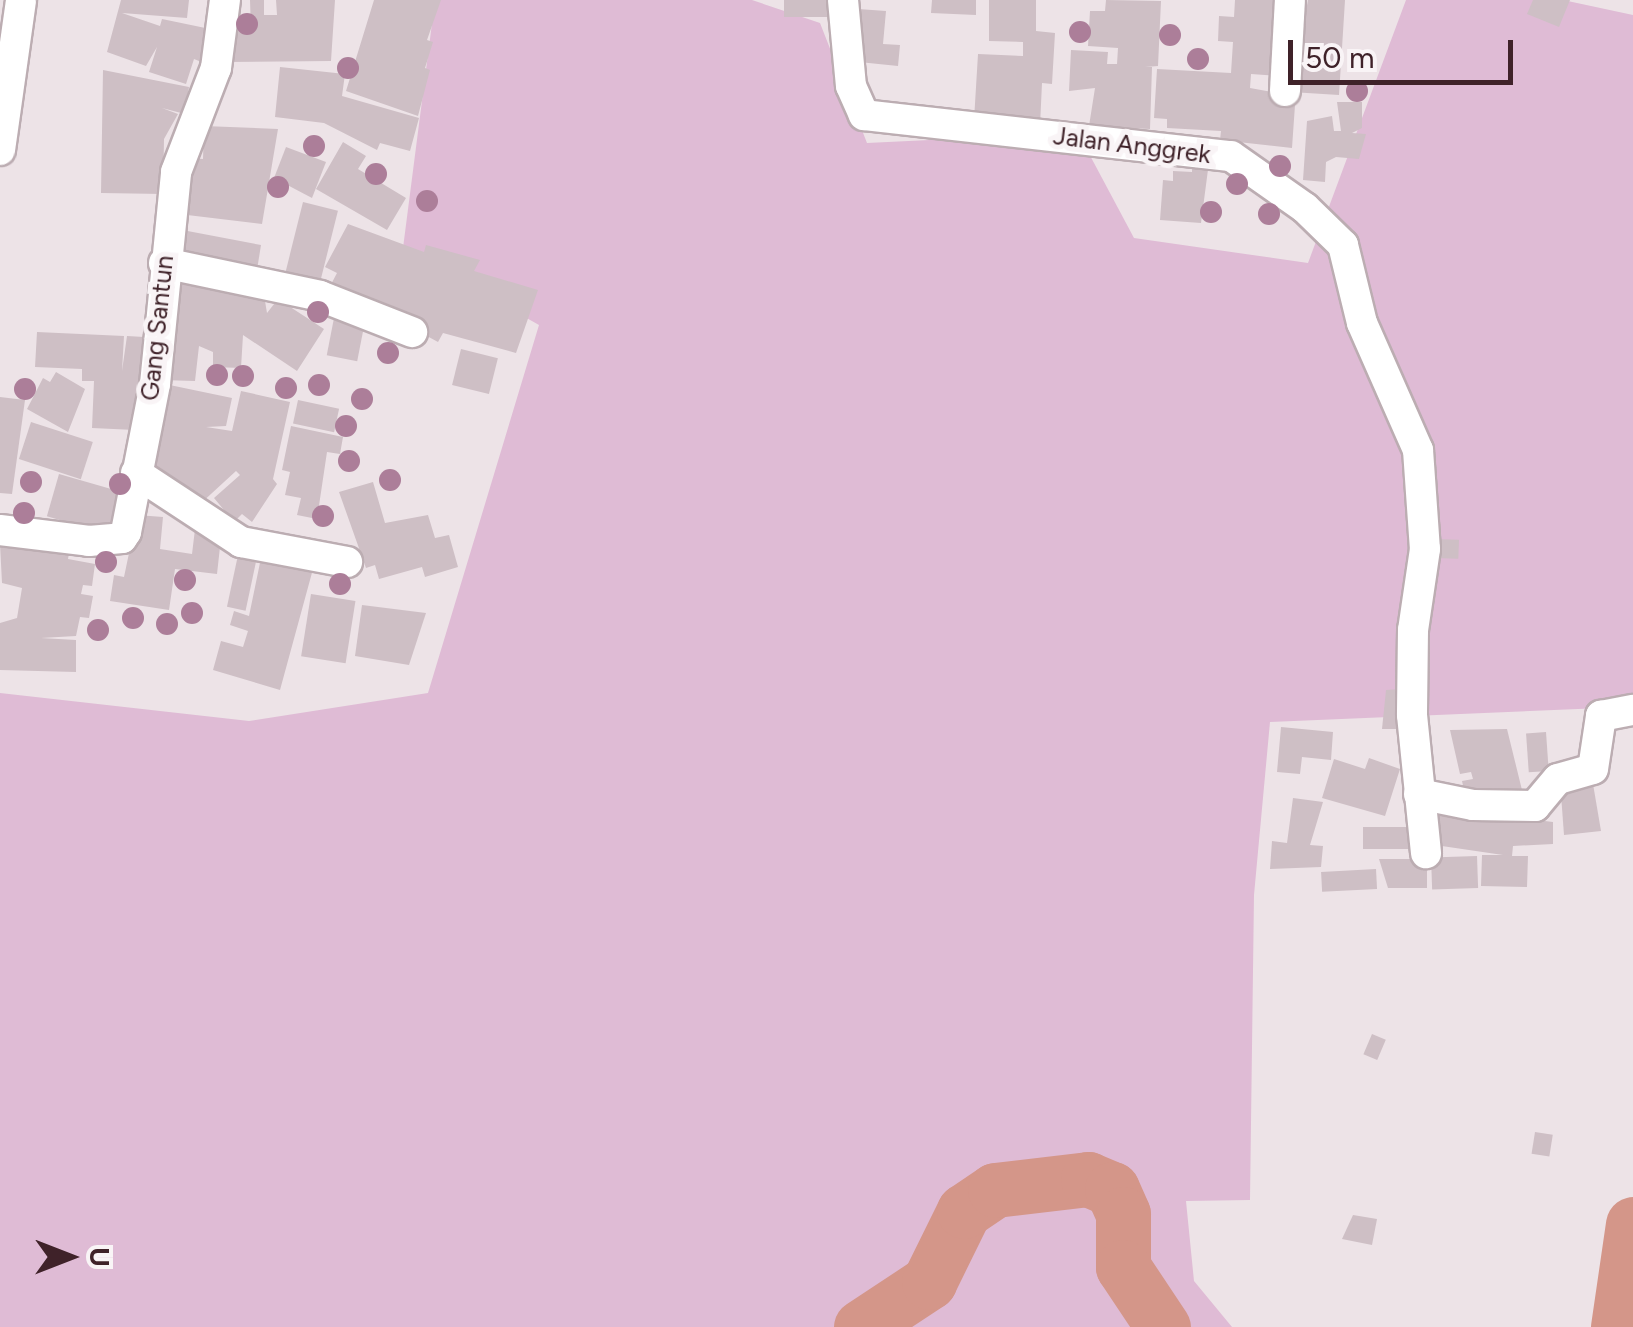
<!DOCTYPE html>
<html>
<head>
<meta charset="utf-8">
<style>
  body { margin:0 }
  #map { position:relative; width:1633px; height:1327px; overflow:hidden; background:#ede3e7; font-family:Figtree,sans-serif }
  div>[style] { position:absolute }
  .green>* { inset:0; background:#dfbbd5 }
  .river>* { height:55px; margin:-27.5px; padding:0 27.5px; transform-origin:27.5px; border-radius:27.5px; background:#d49689 }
  .building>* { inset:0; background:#cebfc5; transform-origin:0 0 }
  .roads { filter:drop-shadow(2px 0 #bcadb2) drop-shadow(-2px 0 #bcadb2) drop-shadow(0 2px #bcadb2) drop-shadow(0 -2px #bcadb2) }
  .minor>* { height:30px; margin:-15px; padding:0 15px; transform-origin:15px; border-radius:15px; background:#fff }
  .trees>* { width:22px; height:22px; margin:-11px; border-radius:50%; background:#ac7e99 }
  span { translate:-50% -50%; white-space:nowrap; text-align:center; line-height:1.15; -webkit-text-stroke:10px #f9f4f6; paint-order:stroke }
  .street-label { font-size:25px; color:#3f2229 }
  .north { position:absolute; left:20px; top:1207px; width:100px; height:100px; -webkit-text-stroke:8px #f9f4f6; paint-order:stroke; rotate:90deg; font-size:28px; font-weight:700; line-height:40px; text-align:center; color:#3f2229 }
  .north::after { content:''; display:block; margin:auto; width:35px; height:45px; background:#3f2229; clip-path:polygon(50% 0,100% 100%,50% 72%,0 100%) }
  .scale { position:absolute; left:1288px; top:40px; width:225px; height:45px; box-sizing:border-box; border:5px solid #3f2229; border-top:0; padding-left:12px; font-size:30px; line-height:35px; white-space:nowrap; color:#3f2229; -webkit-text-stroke:8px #f9f4f6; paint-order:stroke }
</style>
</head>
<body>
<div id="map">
  <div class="green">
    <i style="clip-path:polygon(435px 0,752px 0,820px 23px,867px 143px,1078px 133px,1134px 238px,1308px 263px,1406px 0,1563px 0,1633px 15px,1633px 700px,1602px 708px,1270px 722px,1254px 895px,1250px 1200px,1186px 1201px,1194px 1281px,1232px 1327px,0 1327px,0 693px,249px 721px,428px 693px,539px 325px,403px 248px)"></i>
  </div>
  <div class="river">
    <i style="left:861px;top:1327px;width:82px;rotate:-33.5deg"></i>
    <i style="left:929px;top:1282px;width:79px;rotate:-63.8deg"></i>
    <i style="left:964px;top:1211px;width:37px;rotate:-34deg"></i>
    <i style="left:995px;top:1190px;width:94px;rotate:-6.7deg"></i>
    <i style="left:1088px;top:1179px;width:26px;rotate:23deg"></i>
    <i style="left:1112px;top:1189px;width:27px;rotate:66deg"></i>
    <i style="left:1123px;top:1214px;width:53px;rotate:90deg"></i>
    <i style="left:1123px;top:1267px;width:72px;rotate:56.3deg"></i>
    <i style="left:1618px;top:1327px;width:104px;rotate:-81.7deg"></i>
  </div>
  <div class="building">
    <i style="clip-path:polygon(121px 0,189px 0,187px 18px,122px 13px,160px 26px,162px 19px,215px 30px,204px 63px,194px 59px,186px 84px,149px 72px,157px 47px,146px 66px,107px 52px)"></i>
    <i style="clip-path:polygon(250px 0,264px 0,264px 15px,277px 15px,276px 0,335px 0,331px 61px,226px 62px,226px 30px,251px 30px)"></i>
    <i style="clip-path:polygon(374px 0,441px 0,427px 40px,433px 42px,425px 68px,430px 70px,418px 116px,346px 91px)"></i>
    <i style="left:784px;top:0;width:47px;height:17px"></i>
    <i style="clip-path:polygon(932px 0,976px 0,976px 15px,931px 13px)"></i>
    <i style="clip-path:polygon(989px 0,1036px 0,1036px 31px,1055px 33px,1052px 84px,1042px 83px,1040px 126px,974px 120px,978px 54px,1023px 56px,1023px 42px,989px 41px)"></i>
    <i style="clip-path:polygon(1106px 0,1161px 1px,1158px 66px,1145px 67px,1152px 67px,1150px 129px,1089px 126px,1095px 88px,1069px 91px,1071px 50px,1108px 52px,1107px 64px,1117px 64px,1118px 48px,1088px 46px,1090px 11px,1105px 11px)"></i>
    <i style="clip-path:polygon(1235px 0,1277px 0,1278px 76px,1251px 74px,1250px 88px,1284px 94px,1283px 104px,1295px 105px,1292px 148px,1220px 140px,1221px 131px,1167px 128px,1167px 119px,1154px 118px,1157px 69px,1231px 73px,1233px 42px,1218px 41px,1219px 16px,1234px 17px)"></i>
    <i style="clip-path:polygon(1308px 0,1345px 0,1339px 95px,1291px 92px)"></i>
    <i style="clip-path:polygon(1533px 0,1570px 0,1559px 27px,1527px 14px)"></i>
    <i style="clip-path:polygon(858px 9px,886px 11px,883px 44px,900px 45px,898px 66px,859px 62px)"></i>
    <i style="clip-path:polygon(280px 67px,345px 74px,342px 96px,419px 118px,410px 151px,380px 143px,377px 150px,324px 123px,275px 117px)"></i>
    <i style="clip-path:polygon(103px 70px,189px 87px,185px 114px,162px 108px,178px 114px,164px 139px,163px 194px,101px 193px)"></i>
    <i style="clip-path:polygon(1337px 102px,1362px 102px,1362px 128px,1352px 133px,1366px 134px,1359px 159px,1336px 157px,1326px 162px,1325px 182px,1303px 180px,1307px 121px,1332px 116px,1334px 131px,1341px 131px)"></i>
    <i style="clip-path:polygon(204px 126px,278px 129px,262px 224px,179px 214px,191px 158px,203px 159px)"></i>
    <i style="clip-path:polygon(343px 142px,366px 156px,358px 169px,406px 198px,387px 230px,316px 189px)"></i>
    <i style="clip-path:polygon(286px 147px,326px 162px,312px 198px,274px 178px)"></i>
    <i style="clip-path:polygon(1192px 162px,1209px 162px,1201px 223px,1160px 220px,1163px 180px,1173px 181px,1173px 171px,1192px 172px)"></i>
    <i style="left:303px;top:202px;width:36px;height:82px;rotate:14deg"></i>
    <i style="clip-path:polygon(348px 224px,424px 252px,426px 245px,480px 260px,474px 271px,538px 290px,516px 353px,443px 333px,438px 342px,379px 310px,327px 292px,337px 273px,325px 267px)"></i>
    <i style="clip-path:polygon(177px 229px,261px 245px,256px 276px,172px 251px)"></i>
    <i style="clip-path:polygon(180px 277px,206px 278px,205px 289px,264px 295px,267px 313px,278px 299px,324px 329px,297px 371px,243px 335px,241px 368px,213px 367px,213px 352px,199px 346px,195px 381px,161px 380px,165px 288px,180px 288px)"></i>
    <i style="left:334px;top:318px;width:31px;height:38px;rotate:11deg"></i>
    <i style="clip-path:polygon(37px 332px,124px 336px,122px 371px,127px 336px,144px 337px,143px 344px,151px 344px,135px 430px,92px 428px,94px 381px,82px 381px,82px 369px,35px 367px)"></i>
    <i style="left:461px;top:349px;width:38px;height:37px;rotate:14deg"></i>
    <i style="clip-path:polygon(56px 372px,85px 389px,68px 432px,27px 409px,43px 378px,50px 382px)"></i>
    <i style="clip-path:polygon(160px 383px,232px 398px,226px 426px,206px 427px,232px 431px,241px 391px,290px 402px,273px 479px,277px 484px,252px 522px,242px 514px,234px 522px,214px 498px,240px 475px,236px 471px,199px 505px,152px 478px)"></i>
    <i style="clip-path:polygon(0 397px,25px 400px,12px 494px,0 493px)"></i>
    <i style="left:298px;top:400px;width:42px;height:24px;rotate:12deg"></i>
    <i style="left:31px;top:422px;width:65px;height:39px;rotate:18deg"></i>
    <i style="clip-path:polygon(291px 426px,343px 437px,340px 454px,327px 452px,317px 519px,297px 515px,301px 498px,285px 495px,290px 472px,282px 470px)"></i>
    <i style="left:59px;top:474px;width:66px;height:44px;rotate:16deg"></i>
    <i style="clip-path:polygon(373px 482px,385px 523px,428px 515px,435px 538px,449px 535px,458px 567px,425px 577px,422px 567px,379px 579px,375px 565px,366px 568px,339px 492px)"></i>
    <i style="clip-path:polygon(137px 515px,163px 517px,160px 549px,192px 554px,196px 521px,221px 538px,217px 574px,175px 569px,169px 610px,110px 601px,114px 575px,124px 577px)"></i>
    <i style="left:1434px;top:539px;width:25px;height:19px;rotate:2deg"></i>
    <i style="clip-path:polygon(0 544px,70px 548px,68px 559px,95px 564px,92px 586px,83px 585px,81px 594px,93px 596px,89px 618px,80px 617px,76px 636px,41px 638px,76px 640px,76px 672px,0 670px,0 623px,17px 618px,22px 588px,2px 583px)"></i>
    <i style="left:238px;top:555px;width:19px;height:53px;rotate:12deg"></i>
    <i style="clip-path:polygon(261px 558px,313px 569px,280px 690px,213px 670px,221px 641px,243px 647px,248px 631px,230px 625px,234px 611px,249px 616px)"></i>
    <i style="left:311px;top:594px;width:45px;height:63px;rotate:9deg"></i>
    <i style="clip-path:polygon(362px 605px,426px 613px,409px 665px,355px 656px)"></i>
    <i style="clip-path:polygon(1400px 689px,1401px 729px,1382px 729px,1386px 690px)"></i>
    <i style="clip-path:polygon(1281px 727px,1333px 732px,1331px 760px,1302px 757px,1300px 774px,1277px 772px)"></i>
    <i style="clip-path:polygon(1507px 729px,1522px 790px,1466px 799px,1462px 781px,1473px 779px,1471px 772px,1460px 774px,1450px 730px)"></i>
    <i style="left:1546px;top:732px;width:39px;height:20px;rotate:86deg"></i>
    <i style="clip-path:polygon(1369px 758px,1400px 769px,1385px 816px,1322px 798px,1334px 759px,1365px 769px)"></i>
    <i style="clip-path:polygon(1592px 778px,1601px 831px,1564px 835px,1560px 781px)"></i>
    <i style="clip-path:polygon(1293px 798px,1323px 802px,1310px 845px,1323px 846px,1321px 867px,1270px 869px,1272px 841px,1287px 843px)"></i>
    <i style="clip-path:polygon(1437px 808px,1553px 822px,1553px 844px,1513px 846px,1512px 856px,1528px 856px,1527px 887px,1481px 886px,1482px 855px,1503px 855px,1435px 845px)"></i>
    <i style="left:1363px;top:827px;width:55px;height:22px"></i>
    <i style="left:1477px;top:856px;width:32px;height:46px;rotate:88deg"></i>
    <i style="clip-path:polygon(1379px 859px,1427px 859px,1427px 888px,1388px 888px)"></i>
    <i style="left:1376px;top:869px;width:20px;height:55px;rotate:87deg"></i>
    <i style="left:1372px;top:1034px;width:15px;height:22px;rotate:23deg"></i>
    <i style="left:1535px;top:1132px;width:18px;height:22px;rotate:9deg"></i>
    <i style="clip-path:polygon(1353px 1215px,1377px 1219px,1372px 1245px,1342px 1239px)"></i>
  </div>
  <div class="roads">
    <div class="minor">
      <i style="left:843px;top:0;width:86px;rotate:84.7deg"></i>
      <i style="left:851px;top:86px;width:32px;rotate:66deg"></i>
      <i style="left:864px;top:115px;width:369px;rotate:6.4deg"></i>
      <i style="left:1231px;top:156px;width:90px;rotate:35.1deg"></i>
      <i style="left:1305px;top:208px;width:53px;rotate:44.2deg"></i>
      <i style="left:1343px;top:245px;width:80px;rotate:76.3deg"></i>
      <i style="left:1362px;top:323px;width:139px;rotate:66.2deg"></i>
      <i style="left:1418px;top:450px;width:99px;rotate:86deg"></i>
      <i style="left:1425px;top:549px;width:82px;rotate:98.4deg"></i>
      <i style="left:1413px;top:630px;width:85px;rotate:90.7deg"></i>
      <i style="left:1412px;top:715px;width:139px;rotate:84.2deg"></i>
      <i style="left:1285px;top:91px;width:91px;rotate:-86.9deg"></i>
      <i style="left:0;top:150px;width:151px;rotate:-82deg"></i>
      <i style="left:164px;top:263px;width:159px;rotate:11.9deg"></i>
      <i style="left:320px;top:296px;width:99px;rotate:21.4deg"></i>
      <i style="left:136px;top:473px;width:126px;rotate:33.3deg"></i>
      <i style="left:241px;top:542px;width:108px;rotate:10.7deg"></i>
      <i style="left:0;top:530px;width:90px;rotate:7deg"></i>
      <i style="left:89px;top:541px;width:33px;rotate:-5deg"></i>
      <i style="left:122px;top:538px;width:7px;rotate:-56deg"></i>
      <i style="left:126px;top:532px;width:151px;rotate:-78.9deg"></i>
      <i style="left:155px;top:384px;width:213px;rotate:-84.3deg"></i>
      <i style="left:176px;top:172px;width:111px;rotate:-69deg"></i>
      <i style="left:216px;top:68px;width:69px;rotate:-82.5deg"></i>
      <i style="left:1419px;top:794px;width:55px;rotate:11.5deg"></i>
      <i style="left:1473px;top:805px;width:62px;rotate:0.9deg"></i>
      <i style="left:1535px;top:806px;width:35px;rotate:-50deg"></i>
      <i style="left:1558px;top:779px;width:36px;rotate:-16deg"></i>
      <i style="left:1593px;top:769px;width:54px;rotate:-81.4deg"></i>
      <i style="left:1601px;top:716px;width:33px;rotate:-11deg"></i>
    </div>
  </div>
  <div class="trees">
    <i style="left:247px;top:24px"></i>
    <i style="left:1080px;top:32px"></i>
    <i style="left:1170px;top:35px"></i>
    <i style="left:1198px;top:59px"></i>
    <i style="left:348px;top:68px"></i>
    <i style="left:1357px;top:91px"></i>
    <i style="left:314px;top:146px"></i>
    <i style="left:1280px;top:166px"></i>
    <i style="left:376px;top:174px"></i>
    <i style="left:1237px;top:184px"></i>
    <i style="left:278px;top:187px"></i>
    <i style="left:427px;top:201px"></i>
    <i style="left:1211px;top:212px"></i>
    <i style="left:1269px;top:214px"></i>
    <i style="left:318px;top:312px"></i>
    <i style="left:388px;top:353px"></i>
    <i style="left:217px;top:375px"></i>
    <i style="left:243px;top:376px"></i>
    <i style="left:319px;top:385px"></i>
    <i style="left:286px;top:388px"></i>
    <i style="left:25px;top:389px"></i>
    <i style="left:362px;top:399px"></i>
    <i style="left:346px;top:426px"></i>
    <i style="left:349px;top:461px"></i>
    <i style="left:390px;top:480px"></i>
    <i style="left:31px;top:482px"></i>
    <i style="left:120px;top:484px"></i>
    <i style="left:24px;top:513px"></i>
    <i style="left:323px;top:516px"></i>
    <i style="left:106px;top:562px"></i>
    <i style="left:185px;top:580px"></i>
    <i style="left:340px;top:584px"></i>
    <i style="left:192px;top:613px"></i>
    <i style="left:133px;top:618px"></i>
    <i style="left:167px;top:624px"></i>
    <i style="left:98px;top:630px"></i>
  </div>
  <div class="street-label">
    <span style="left:1132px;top:145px;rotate:7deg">Jalan Anggrek</span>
    <span style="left:157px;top:328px;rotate:-84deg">Gang Santun</span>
  </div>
  <div class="north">U</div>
  <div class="scale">50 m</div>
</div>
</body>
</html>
